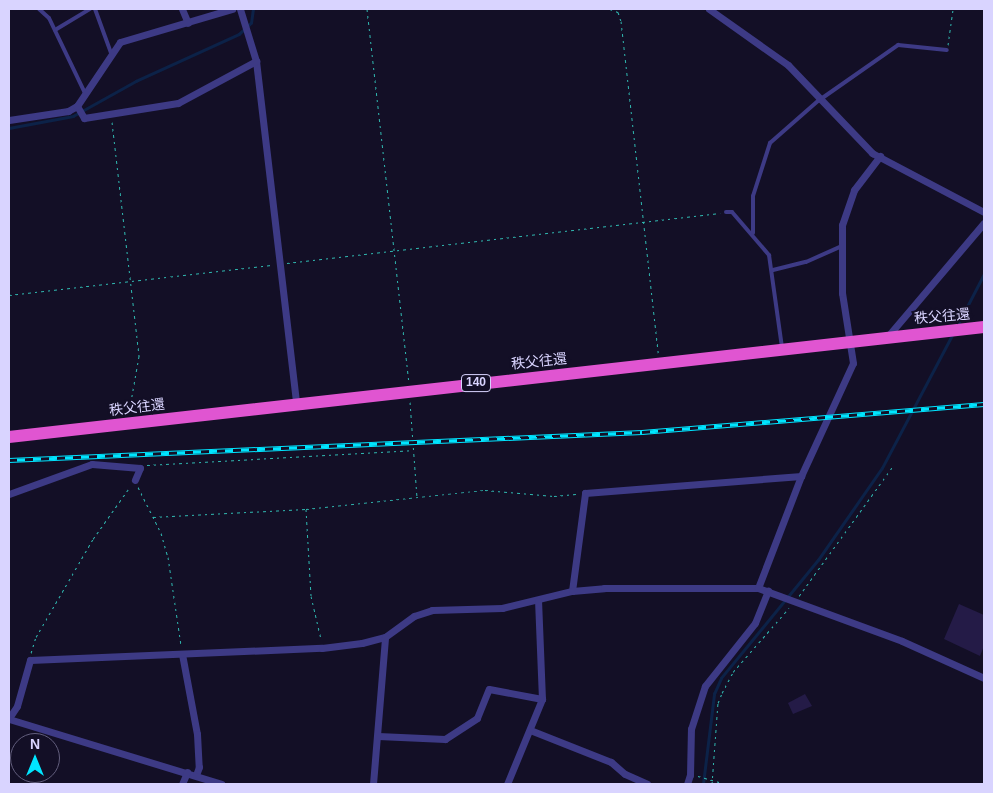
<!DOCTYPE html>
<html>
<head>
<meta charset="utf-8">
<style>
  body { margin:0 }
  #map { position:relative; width:993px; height:793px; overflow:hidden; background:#130f26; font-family:Arial,"Noto Sans JP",sans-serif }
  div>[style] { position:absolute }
  .stream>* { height:2.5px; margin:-1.25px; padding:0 1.25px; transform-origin:1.25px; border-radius:1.25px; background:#0c2248 }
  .building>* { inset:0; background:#241b47 }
  .path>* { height:1px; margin-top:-0.5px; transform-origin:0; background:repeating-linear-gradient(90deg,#2fb8b0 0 2.5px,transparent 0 6.5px) }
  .service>* { height:4px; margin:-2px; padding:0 2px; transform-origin:2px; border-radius:2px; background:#3d3a85 }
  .minor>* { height:7px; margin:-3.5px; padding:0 3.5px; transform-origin:3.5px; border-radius:3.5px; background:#3d3a85 }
  .trunk>* { height:12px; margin:-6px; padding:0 6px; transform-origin:6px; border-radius:6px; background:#e055d1 }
  .rail>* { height:4.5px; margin-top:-2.25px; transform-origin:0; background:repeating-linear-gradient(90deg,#130f26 0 8px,#00e5ff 0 16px); box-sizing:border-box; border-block:1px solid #00e5ff }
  span { translate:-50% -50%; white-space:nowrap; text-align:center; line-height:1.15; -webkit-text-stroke:4.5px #130f26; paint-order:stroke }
  .shield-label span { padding:1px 4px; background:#130f26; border:1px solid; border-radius:4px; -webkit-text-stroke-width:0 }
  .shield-label { font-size:12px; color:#d9d4ff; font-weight:700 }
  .street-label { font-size:14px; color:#d9d4ff }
  .frame { position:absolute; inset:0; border:10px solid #d9d4ff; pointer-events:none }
  .north { position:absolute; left:10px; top:733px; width:50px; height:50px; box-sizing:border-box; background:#130f26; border:1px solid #625e7d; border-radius:50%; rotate:0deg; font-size:14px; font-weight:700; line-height:20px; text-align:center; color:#d9d4ff }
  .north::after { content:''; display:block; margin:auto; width:18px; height:22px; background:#00e5ff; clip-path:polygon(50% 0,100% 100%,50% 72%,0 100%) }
</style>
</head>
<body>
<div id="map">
  <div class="stream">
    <i style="left:9px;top:128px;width:65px;rotate:-10.6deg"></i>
    <i style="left:73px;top:116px;width:72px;rotate:-29.1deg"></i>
    <i style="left:136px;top:81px;width:113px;rotate:-24.5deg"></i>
    <i style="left:239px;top:34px;width:16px;rotate:-43deg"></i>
    <i style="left:251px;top:23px;width:14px;rotate:-82deg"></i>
    <i style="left:957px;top:326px;width:59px;rotate:-62.6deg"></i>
    <i style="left:703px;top:784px;width:91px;rotate:-83deg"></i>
    <i style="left:714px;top:694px;width:17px;rotate:-66deg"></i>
    <i style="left:721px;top:678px;width:153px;rotate:-50.6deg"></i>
    <i style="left:818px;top:560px;width:112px;rotate:-55.2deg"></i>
    <i style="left:882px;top:468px;width:150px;rotate:-62.2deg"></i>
  </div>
  <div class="building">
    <i style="clip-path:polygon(959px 604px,984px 615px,984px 646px,980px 656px,944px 639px)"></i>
    <i style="clip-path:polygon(805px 694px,812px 706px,793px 714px,788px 703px)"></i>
  </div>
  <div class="path">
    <i style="left:367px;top:9px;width:374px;rotate:83.6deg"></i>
    <i style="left:610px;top:9px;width:9px;rotate:21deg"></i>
    <i style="left:618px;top:12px;width:9px;rotate:72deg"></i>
    <i style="left:621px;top:21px;width:334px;rotate:83.6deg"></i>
    <i style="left:948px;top:45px;width:36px;rotate:-82deg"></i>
    <i style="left:112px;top:122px;width:236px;rotate:83.4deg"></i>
    <i style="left:139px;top:356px;width:58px;rotate:100deg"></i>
    <i style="left:287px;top:263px;width:436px;rotate:-6.6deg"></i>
    <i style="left:9px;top:295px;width:264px;rotate:-6.5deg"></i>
    <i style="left:410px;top:402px;width:95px;rotate:85.8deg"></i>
    <i style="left:147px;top:465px;width:265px;rotate:-3.2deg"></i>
    <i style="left:138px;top:487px;width:51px;rotate:63.4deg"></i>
    <i style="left:161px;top:533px;width:25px;rotate:74deg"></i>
    <i style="left:168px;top:557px;width:89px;rotate:81.6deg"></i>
    <i style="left:306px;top:509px;width:87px;rotate:86.7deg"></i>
    <i style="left:311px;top:596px;width:44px;rotate:76.9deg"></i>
    <i style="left:153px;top:517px;width:153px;rotate:-3deg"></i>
    <i style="left:306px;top:509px;width:180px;rotate:-6.1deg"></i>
    <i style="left:485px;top:490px;width:69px;rotate:5deg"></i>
    <i style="left:554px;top:496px;width:22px;rotate:-5deg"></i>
    <i style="left:799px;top:596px;width:162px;rotate:-54.1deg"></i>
    <i style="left:31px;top:653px;width:17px;rotate:-73deg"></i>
    <i style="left:36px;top:637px;width:113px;rotate:-59.8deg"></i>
    <i style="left:93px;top:539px;width:64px;rotate:-54.6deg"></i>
    <i style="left:698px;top:776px;width:29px;rotate:16deg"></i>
    <i style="left:712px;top:784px;width:81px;rotate:-85.8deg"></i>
    <i style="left:718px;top:703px;width:11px;rotate:-68deg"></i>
    <i style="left:722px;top:693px;width:24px;rotate:-62deg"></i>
    <i style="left:733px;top:672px;width:85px;rotate:-48.8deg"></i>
  </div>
  <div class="service">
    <i style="left:39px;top:9px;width:13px;rotate:42deg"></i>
    <i style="left:49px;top:18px;width:83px;rotate:64.4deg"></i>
    <i style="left:95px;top:9px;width:47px;rotate:70deg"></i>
    <i style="left:55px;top:30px;width:41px;rotate:-31deg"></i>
    <i style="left:726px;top:212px;width:6px"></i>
    <i style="left:732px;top:212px;width:57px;rotate:49.3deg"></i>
    <i style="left:769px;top:255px;width:93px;rotate:82deg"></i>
    <i style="left:753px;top:233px;width:37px;rotate:-90deg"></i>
    <i style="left:753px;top:196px;width:56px;rotate:-72.2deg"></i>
    <i style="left:770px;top:143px;width:64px;rotate:-41.2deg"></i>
    <i style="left:818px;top:101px;width:98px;rotate:-35deg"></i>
    <i style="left:898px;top:45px;width:49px;rotate:5.8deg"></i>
    <i style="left:773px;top:270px;width:34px;rotate:-14deg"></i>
    <i style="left:806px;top:262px;width:39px;rotate:-24deg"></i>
  </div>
  <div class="minor">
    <i style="left:182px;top:9px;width:15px;rotate:67deg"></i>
    <i style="left:240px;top:9px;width:54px;rotate:72.9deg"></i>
    <i style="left:256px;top:61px;width:344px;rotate:83.3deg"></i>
    <i style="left:709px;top:9px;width:97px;rotate:35.3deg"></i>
    <i style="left:788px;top:65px;width:122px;rotate:46.3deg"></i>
    <i style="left:872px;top:153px;width:127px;rotate:27.8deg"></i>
    <i style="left:77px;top:106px;width:14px;rotate:60deg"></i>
    <i style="left:84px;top:118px;width:95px;rotate:-9.1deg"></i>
    <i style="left:178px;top:103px;width:89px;rotate:-28.3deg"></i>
    <i style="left:9px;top:120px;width:60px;rotate:-8.7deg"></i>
    <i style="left:68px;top:111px;width:10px;rotate:-29deg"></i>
    <i style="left:77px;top:106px;width:77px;rotate:-56.1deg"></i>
    <i style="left:120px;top:42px;width:117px;rotate:-16.4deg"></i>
    <i style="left:888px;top:336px;width:148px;rotate:-49.7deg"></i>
    <i style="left:9px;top:494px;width:88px;rotate:-19.9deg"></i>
    <i style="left:92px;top:464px;width:48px;rotate:4.8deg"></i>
    <i style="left:140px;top:468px;width:13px;rotate:113deg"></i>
    <i style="left:758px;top:588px;width:120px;rotate:-69deg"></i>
    <i style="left:801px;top:476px;width:124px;rotate:-65.3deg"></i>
    <i style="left:853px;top:363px;width:71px;rotate:-98.9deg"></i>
    <i style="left:842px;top:293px;width:68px;rotate:-90deg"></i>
    <i style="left:842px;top:225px;width:37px;rotate:-71deg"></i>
    <i style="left:854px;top:190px;width:43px;rotate:-52.6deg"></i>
    <i style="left:572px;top:591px;width:99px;rotate:-82.4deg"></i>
    <i style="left:585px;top:493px;width:217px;rotate:-4.5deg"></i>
    <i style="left:182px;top:654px;width:81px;rotate:79.4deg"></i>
    <i style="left:197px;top:734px;width:33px;rotate:87deg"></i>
    <i style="left:199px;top:767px;width:9px;rotate:111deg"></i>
    <i style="left:9px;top:718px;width:14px;rotate:-56deg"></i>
    <i style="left:17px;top:706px;width:48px;rotate:-74.2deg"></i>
    <i style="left:30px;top:660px;width:292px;rotate:-2.4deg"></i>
    <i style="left:322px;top:648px;width:40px;rotate:-7.1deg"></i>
    <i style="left:362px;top:643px;width:24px;rotate:-15deg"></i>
    <i style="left:385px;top:637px;width:36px;rotate:-36deg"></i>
    <i style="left:414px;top:616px;width:19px;rotate:-18deg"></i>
    <i style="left:432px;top:610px;width:70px;rotate:-1.6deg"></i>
    <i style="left:502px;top:608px;width:72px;rotate:-13.7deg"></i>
    <i style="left:572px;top:591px;width:32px;rotate:-5deg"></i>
    <i style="left:604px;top:588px;width:154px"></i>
    <i style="left:758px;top:588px;width:153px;rotate:20.2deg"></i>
    <i style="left:902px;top:641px;width:90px;rotate:24.3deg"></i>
    <i style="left:9px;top:719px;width:222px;rotate:17deg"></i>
    <i style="left:530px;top:730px;width:87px;rotate:21.6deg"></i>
    <i style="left:611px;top:762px;width:18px;rotate:41deg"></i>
    <i style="left:625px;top:774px;width:24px;rotate:24deg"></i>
    <i style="left:378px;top:736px;width:67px;rotate:2.6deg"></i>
    <i style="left:445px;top:739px;width:38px;rotate:-33deg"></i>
    <i style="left:477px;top:718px;width:31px;rotate:-68deg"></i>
    <i style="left:489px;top:689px;width:54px;rotate:10.7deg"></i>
    <i style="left:182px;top:784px;width:13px;rotate:-67deg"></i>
    <i style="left:373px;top:784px;width:147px;rotate:-85.3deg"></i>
    <i style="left:507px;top:784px;width:92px;rotate:-67.6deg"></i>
    <i style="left:542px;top:699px;width:98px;rotate:-92.3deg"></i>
    <i style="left:687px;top:784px;width:9px;rotate:-72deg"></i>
    <i style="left:690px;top:775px;width:46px;rotate:-88.8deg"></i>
    <i style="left:691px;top:729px;width:45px;rotate:-72deg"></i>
    <i style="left:705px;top:686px;width:80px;rotate:-51.6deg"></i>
    <i style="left:755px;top:623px;width:35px;rotate:-68deg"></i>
  </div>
  <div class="trunk">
    <i style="left:9px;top:437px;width:981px;rotate:-6.44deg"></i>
  </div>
  <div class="rail">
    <i style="left:9px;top:460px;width:634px;rotate:-2.53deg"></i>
    <i style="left:642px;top:432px;width:343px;rotate:-4.7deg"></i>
  </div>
  <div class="shield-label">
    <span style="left:476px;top:383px">140</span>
  </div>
  <div class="street-label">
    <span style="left:942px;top:316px;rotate:-5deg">秩父往還</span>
    <span style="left:539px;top:361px;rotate:-6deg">秩父往還</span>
    <span style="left:137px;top:407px;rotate:-7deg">秩父往還</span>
  </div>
  <div class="frame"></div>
  <div class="north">N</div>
</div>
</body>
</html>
